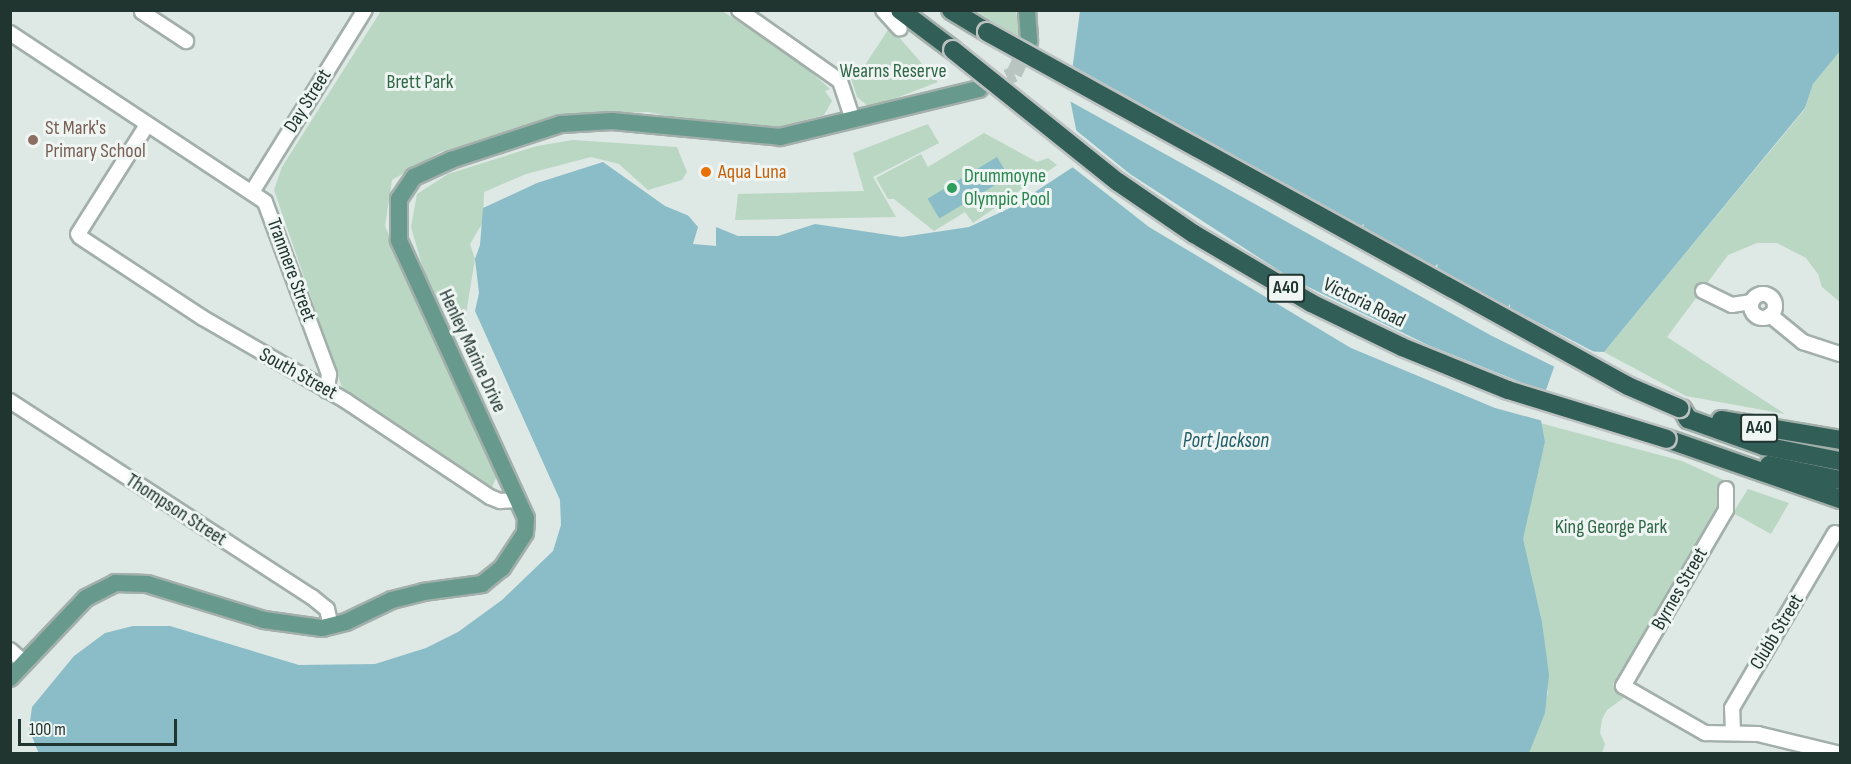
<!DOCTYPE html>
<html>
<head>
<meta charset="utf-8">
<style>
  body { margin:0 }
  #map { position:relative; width:1851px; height:764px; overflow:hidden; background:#dee8e4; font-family:"Sofia Sans Condensed",sans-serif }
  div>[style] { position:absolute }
  .green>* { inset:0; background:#b9d7c2 }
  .water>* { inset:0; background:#8bbdc8; transform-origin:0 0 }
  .pier>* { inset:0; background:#dee8e4 }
  .major-tunnel>* { height:16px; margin-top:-8px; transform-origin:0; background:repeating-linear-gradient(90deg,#b8c4c0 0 16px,transparent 0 24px) }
  .roads { filter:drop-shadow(2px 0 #a2afaa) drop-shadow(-2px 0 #a2afaa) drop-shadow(0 2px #a2afaa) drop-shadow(0 -2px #a2afaa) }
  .minor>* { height:14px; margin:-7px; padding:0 7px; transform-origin:7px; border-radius:7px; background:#fff }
  .minor>.ring { margin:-7px; padding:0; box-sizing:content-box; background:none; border:14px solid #fff; border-radius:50% }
  .major>* { height:16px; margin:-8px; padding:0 8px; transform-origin:8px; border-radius:8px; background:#67998d }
  .highway>* { height:18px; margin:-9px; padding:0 9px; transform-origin:9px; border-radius:9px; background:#315e56 }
  .bridges { filter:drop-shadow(2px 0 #bcc2c1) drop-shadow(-2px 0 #bcc2c1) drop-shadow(0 2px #bcc2c1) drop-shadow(0 -2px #bcc2c1) }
  .highway-bridge>* { height:18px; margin:-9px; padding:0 9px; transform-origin:9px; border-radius:9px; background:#315e56 }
  .dots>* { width:16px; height:16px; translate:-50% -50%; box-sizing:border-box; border:3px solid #eef5f2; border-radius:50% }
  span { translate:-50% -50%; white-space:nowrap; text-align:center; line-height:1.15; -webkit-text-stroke:6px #eef5f2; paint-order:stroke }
  .shield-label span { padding:2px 4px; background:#eef5f2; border:2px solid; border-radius:4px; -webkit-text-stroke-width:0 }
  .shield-label { font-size:18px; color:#213530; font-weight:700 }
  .park-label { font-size:20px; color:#306747 }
  .street-label { font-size:20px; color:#213530 }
  .education-label { font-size:20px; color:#785e54 }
  .left { translate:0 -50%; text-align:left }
  .food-label { font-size:20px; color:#c56008 }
  .leisure-label { font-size:20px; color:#27864d }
  .water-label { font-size:21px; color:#235d6a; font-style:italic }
  .frame { position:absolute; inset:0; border:12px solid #213530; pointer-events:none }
  .scale { position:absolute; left:18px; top:719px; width:159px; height:27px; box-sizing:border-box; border:3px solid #213530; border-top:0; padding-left:8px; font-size:18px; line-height:21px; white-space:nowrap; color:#213530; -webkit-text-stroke:4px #eef5f2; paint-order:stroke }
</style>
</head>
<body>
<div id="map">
  <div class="green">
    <i style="clip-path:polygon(381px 11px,722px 11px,796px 59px,830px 89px,825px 91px,832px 101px,824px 115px,779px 127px,723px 127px,648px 112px,581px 114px,440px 152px,392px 180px,385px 226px,497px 476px,492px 487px,344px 393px,274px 190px,282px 167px)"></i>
    <i style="clip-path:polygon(977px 11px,1016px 11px,1021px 38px,995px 23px)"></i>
    <i style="clip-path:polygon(890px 27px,938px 82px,870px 108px,857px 97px,850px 75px,861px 71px)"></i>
    <i style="clip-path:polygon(1840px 50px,1840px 302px,1822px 287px,1818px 274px,1806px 258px,1777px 243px,1757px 243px,1728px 255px,1667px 337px,1785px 414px,1686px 396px,1604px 352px,1805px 109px,1813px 84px)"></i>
    <i style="clip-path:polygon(928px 124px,939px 143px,873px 177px,896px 217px,735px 220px,738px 194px,864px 191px,853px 153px)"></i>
    <i style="clip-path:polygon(984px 133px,1037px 162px,1048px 158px,1057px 165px,973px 223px,965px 212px,934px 231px,894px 199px,888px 199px,876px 178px,921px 154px,928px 167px)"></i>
    <i style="clip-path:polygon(573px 140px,677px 147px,687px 172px,682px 180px,648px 190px,619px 164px,591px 157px,526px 174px,484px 192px,483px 222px,470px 244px,475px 259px,465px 320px,488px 378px,470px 357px,425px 275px,411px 227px,417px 194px,448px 174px,537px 146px)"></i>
    <i style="clip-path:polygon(1540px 423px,1682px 461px,1726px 481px,1718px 511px,1613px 684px,1629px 694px,1607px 710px,1602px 719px,1600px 733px,1605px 744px,1602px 753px,1529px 753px,1548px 693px,1542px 622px,1522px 539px,1545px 442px)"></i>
    <i style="clip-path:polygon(1748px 489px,1789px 503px,1771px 534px,1733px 513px)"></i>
  </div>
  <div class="water">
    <i style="clip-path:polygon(1080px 11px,1840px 11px,1840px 51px,1813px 84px,1805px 108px,1604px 352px,1560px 350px,1539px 410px,1545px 442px,1523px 539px,1542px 622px,1549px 675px,1545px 713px,1529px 753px,39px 754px,29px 729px,32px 707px,74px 656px,105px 633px,133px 626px,170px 626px,299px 665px,375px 664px,426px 648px,458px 632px,502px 600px,553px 551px,561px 525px,560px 500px,475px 311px,479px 293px,475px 259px,480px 245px,483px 208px,537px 183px,603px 162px,665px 206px,738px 236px,778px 236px,815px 224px,902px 237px,969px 227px,1012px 207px,1073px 167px,1080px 149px,1069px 94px)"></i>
    <i style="left:997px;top:157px;width:23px;height:81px;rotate:59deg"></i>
  </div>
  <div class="pier">
    <i style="clip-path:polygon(1071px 65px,1361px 226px,1364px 224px,1363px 227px,1434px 267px,1438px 264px,1437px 268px,1497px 301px,1508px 307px,1510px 304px,1510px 308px,1600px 355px,1562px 353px,1557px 368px,1492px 336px,1066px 99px)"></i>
    <i style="clip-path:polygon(1072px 127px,1130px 174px,1292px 279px,1428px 345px,1548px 393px,1542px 410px,1543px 421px,1495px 408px,1351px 348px,1149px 227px,1071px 166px,1077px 159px,1077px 149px)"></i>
    <i style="clip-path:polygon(686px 213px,716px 226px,716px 246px,693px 244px,698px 227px)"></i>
  </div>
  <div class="major-tunnel">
    <i style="left:985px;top:87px;width:32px;rotate:-24deg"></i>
    <i style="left:1014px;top:74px;width:35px;rotate:-65deg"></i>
  </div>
  <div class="roads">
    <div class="minor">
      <i style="left:739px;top:10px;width:123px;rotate:35.1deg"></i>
      <i style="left:840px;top:81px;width:41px;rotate:71.6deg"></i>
      <i style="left:883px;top:10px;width:25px;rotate:48deg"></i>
      <i style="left:142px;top:12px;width:53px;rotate:33.4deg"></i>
      <i style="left:10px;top:33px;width:306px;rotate:33.5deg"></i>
      <i style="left:265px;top:202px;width:184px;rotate:69.6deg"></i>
      <i style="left:329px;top:374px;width:17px;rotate:97deg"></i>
      <i style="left:252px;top:192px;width:214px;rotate:-58.2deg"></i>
      <i style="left:78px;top:234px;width:129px;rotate:-57.7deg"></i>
      <i style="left:80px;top:237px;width:147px;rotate:33.4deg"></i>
      <i style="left:203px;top:318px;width:165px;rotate:30.1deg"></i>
      <i style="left:346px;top:401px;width:173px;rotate:33.7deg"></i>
      <i style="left:490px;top:497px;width:11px;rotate:22deg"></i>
      <i style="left:500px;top:501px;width:18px;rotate:-3deg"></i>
      <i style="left:1703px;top:291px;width:32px;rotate:26deg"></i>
      <i style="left:1732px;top:305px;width:20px;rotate:-9deg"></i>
      <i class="ring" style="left:1751px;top:294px;width:10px;height:10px"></i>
      <i style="left:1770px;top:315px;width:43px;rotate:39.3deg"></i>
      <i style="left:1803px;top:342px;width:39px;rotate:18deg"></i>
      <i style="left:10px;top:401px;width:360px;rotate:33deg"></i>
      <i style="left:312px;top:597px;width:19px;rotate:39deg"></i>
      <i style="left:327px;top:609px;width:17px;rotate:77deg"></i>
      <i style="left:1726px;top:489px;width:21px;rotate:90deg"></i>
      <i style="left:1726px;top:510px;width:204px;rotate:120.3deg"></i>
      <i style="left:1623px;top:686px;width:95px;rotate:29.8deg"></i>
      <i style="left:1705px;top:733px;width:53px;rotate:1.1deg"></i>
      <i style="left:1758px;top:734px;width:84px;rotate:13.7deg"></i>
      <i style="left:10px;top:650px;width:20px;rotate:41deg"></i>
      <i style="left:1733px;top:733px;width:25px;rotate:-92deg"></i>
      <i style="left:1732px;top:708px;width:203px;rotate:-59.5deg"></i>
    </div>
    <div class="major">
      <i style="left:1027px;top:10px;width:32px;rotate:86deg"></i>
      <i style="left:10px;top:678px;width:110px;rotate:-46.5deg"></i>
      <i style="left:86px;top:598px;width:33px;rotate:-27deg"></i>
      <i style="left:115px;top:583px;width:32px;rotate:2deg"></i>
      <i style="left:147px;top:584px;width:122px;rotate:17.1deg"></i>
      <i style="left:264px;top:620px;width:59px;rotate:7.9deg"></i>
      <i style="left:322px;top:628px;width:25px;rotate:-14deg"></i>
      <i style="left:346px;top:622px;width:51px;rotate:-25.6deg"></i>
      <i style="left:392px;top:600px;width:32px;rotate:-14deg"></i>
      <i style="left:423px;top:592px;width:60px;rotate:-7.7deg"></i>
      <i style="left:482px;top:584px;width:26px;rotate:-39deg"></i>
      <i style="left:502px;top:568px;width:42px;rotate:-56.7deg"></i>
      <i style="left:525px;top:533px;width:15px;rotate:-86deg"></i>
      <i style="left:526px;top:518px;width:306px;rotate:-114.6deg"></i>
      <i style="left:399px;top:240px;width:41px;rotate:-90deg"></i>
      <i style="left:399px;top:199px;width:27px;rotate:-56deg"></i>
      <i style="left:414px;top:177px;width:41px;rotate:-24.7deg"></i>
      <i style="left:451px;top:160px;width:116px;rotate:-18.1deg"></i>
      <i style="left:561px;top:124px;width:51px;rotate:-3.4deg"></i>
      <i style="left:612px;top:121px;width:169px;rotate:5.4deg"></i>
      <i style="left:780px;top:137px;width:205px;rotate:-13.6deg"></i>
    </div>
    <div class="highway">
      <i style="left:900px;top:10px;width:66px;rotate:37deg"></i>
      <i style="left:951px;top:10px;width:42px;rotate:31.4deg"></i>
      <i style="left:1682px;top:409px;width:12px;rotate:59deg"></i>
      <i style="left:1688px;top:419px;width:81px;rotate:19.6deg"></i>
      <i style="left:1764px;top:446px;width:77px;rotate:11.2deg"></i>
      <i style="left:1721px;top:420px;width:121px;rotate:9.5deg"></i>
      <i style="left:1667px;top:439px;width:183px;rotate:19.1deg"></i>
      <i style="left:1769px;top:465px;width:73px;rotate:11.9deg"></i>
    </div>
  </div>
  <div class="bridges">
    <div class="highway-bridge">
      <i style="left:987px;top:32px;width:732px;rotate:28.91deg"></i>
      <i style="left:1628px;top:386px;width:56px;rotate:23.3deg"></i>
      <i style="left:953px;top:50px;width:211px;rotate:38.7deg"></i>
      <i style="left:1118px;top:182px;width:92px;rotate:34.4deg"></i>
      <i style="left:1194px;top:234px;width:136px;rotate:30.5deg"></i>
      <i style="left:1311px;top:303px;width:101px;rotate:25.8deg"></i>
      <i style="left:1402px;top:347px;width:114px;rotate:22.1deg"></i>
      <i style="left:1508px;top:390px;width:166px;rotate:17.1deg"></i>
    </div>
  </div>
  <div class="dots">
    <i style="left:33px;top:140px;background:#8d6e63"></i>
    <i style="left:706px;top:172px;background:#e8710a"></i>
    <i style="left:952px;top:188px;background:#2e9e5b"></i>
  </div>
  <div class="shield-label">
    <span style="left:1286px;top:288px">A40</span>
    <span style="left:1759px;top:428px">A40</span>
  </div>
  <div class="park-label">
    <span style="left:893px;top:71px">Wearns Reserve</span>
    <span style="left:420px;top:82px">Brett Park</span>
    <span style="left:1611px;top:527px">King George Park</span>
  </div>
  <div class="street-label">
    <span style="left:308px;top:101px;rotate:-58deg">Day Street</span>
    <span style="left:291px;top:270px;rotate:70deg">Tranmere Street</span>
    <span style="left:1364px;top:303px;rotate:26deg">Victoria Road</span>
    <span style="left:472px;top:351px;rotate:65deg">Henley Marine Drive</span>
    <span style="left:298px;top:374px;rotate:29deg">South Street</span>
    <span style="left:176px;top:510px;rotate:33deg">Thompson Street</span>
    <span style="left:1680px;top:589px;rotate:-60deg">Byrnes Street</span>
    <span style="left:1777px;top:632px;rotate:-59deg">Clubb Street</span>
  </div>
  <div class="education-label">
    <span class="left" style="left:45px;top:140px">St Mark's<br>Primary School</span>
  </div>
  <div class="food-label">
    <span class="left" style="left:718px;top:172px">Aqua Luna</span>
  </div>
  <div class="leisure-label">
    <span class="left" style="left:964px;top:188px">Drummoyne<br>Olympic Pool</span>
  </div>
  <div class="water-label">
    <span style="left:1226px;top:441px">Port Jackson</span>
  </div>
  <div class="frame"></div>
  <div class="scale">100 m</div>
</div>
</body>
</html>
